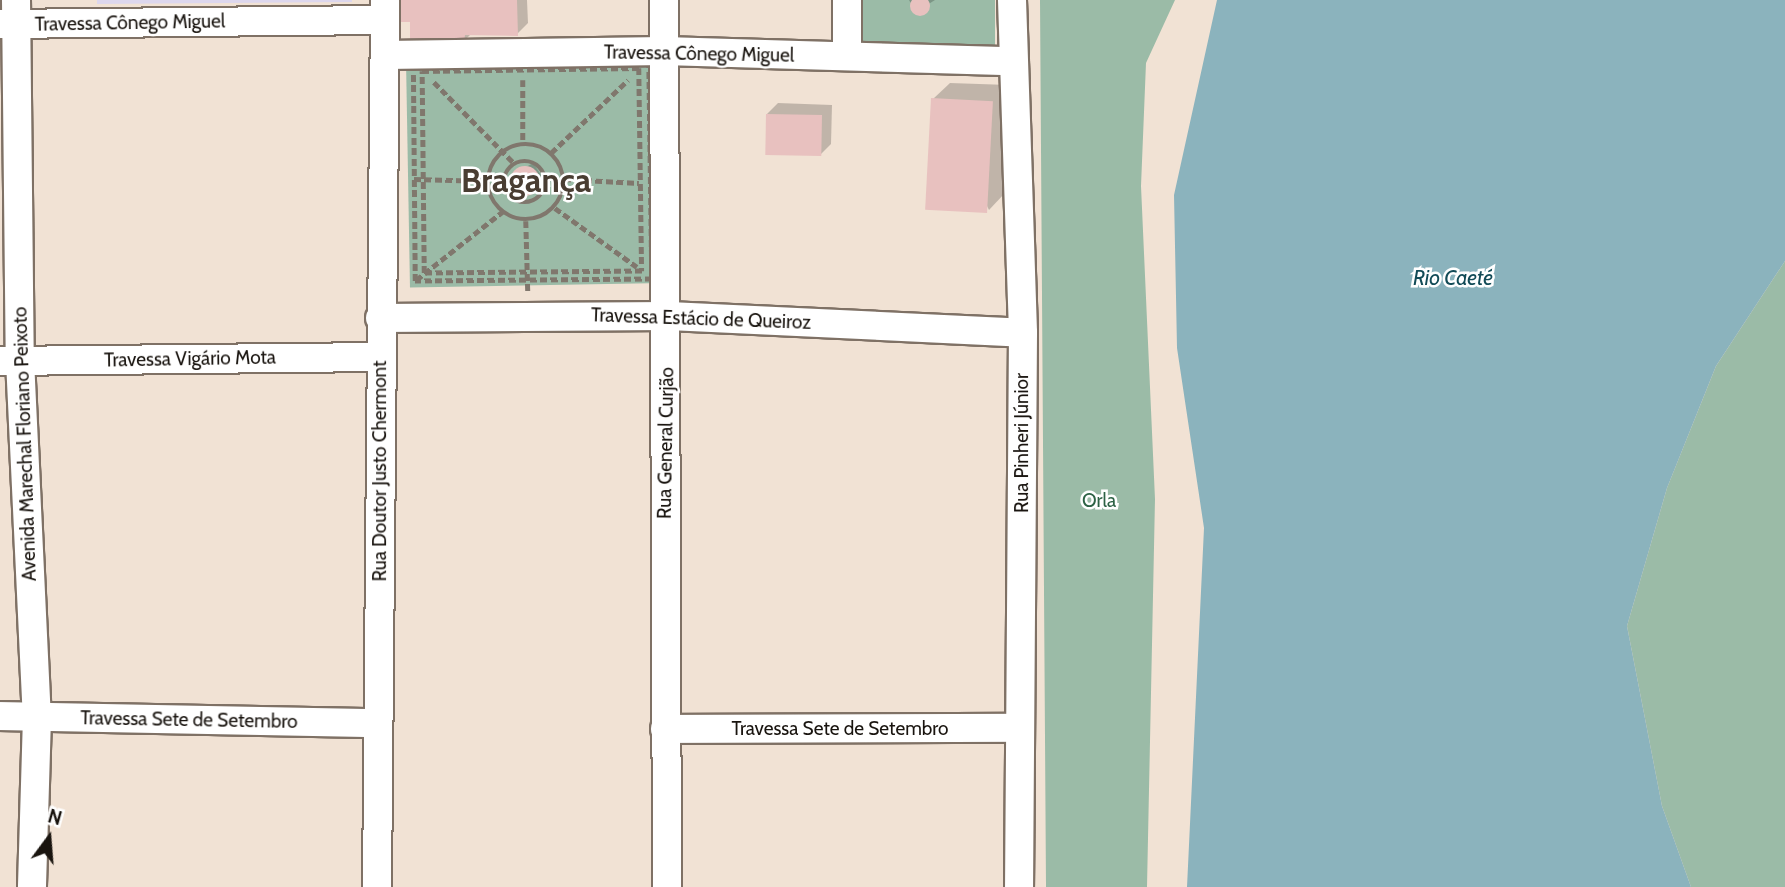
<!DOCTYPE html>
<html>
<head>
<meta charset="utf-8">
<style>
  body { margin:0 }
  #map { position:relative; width:1785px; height:887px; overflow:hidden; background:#f1e2d4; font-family:Cabin,sans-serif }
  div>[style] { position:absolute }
  .education>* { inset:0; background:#ddd7ed }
  .green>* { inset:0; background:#9bbba7; transform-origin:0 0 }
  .water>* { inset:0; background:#8bb3bd }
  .shadow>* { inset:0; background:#0003 }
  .building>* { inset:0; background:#e8c1bf; transform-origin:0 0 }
  .round { border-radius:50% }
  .path>* { height:4.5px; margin-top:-2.25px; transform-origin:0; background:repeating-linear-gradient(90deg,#80776d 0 7px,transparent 0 10.5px) }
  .path>.ring { margin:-2.25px; padding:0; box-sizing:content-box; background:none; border:4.5px solid #80776d; border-radius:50% }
  .roads { filter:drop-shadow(2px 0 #7f7165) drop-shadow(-2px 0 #7f7165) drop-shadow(0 2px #7f7165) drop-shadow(0 -2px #7f7165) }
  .minor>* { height:28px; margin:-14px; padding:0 14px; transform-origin:14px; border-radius:14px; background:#fff }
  span { translate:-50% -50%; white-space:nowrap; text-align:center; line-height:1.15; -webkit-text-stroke:5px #fff; paint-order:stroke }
  .street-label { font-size:19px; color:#19140f }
  .park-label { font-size:19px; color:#2d6245 }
  .water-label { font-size:21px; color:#124b57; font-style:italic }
  .town-label { font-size:33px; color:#493d32; font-weight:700 }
  .north { position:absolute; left:14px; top:803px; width:70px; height:70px; -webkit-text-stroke:5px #fff; paint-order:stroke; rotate:16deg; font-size:19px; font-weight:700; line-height:28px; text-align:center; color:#19140f }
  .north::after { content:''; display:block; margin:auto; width:24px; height:32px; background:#19140f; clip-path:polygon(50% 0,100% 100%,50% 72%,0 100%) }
</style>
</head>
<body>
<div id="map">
  <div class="education">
    <i style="clip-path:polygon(97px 0,352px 0,352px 2px,97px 4px)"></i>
  </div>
  <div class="green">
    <i style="left:854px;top:0;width:141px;height:47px"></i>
    <i style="clip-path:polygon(1040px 0,1175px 0,1146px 63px,1141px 186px,1155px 499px,1147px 887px,1046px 887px)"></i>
    <i style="left:660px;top:57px;width:226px;height:254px;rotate:89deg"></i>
    <i style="clip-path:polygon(1785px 261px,1785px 887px,1691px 887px,1662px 806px,1627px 626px,1667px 488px,1716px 366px)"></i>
  </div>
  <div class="water">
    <i style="clip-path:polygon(1217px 0,1785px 0,1785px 261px,1716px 366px,1667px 488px,1627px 626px,1662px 806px,1691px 887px,1187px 887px,1204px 528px,1177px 348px,1174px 195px)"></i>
  </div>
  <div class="shadow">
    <i style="clip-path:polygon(396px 0,527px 0,528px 23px,517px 34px,472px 33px,464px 41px,412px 21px)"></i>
    <i style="clip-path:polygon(909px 0,935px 0,916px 12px)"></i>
    <i style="clip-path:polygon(950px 83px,1009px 85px,1005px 193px,989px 210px,933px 99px)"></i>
    <i style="clip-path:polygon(778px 103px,832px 105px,831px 144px,820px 155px,767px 114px)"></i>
    <i style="clip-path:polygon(533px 163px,544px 179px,520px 193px,514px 174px)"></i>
  </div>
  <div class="building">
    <i class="round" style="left:910px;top:-4px;width:20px;height:20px"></i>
    <i style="clip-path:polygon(394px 0,517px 0,518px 36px,465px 35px,464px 43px,410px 43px,410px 22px,394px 22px)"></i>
    <i style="left:931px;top:98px;width:62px;height:112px;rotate:3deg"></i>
    <i style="left:766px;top:114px;width:56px;height:41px;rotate:1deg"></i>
    <i class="round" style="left:510px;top:166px;width:30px;height:30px"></i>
  </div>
  <div class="path">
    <i style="left:649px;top:61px;width:218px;rotate:89.2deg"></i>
    <i style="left:652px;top:279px;width:237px;rotate:179.5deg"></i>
    <i style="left:415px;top:281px;width:219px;rotate:-90.5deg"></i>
    <i style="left:413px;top:62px;width:236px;rotate:-0.2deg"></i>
    <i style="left:639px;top:68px;width:203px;rotate:89.2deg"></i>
    <i style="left:642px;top:271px;width:218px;rotate:179.5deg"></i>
    <i style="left:424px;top:273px;width:202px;rotate:-90.6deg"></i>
    <i style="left:422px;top:71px;width:217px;rotate:-0.8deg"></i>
    <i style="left:523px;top:80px;width:64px;rotate:90deg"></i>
    <i style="left:434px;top:82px;width:114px;rotate:45.4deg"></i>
    <i class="ring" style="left:488px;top:144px;width:71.5px;height:71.5px"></i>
    <i style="left:551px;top:153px;width:106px;rotate:-43.5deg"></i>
    <i class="ring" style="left:504px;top:161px;width:37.5px;height:37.5px"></i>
    <i style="left:414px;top:179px;width:74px;rotate:1.5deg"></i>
    <i style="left:564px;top:179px;width:75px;rotate:3.1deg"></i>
    <i style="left:555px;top:208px;width:101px;rotate:35.7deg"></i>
    <i style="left:526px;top:221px;width:71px;rotate:88.4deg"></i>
    <i style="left:416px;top:280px;width:110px;rotate:-38.3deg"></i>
  </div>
  <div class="roads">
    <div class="minor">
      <i style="left:16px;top:0;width:360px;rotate:89.4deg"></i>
      <i style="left:20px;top:360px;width:357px;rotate:87.3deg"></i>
      <i style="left:37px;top:717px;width:170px;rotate:91.7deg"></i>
      <i style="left:664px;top:0;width:887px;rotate:89.81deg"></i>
      <i style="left:847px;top:0;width:56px;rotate:90deg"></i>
      <i style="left:1012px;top:0;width:333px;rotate:88.1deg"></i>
      <i style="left:1023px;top:333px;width:554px;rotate:90.41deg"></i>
      <i style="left:0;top:24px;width:385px;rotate:-0.6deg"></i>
      <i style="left:386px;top:55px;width:278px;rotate:-0.8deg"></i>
      <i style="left:664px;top:51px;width:347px;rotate:1.7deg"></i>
      <i style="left:380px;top:318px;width:289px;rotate:-0.4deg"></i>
      <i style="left:669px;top:316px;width:354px;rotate:2.7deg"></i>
      <i style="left:0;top:361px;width:380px;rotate:-0.6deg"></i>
      <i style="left:0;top:716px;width:378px;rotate:1.1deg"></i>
      <i style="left:665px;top:729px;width:350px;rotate:-0.2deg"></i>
      <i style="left:377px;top:887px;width:887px;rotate:-89.48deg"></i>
    </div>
  </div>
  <div class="street-label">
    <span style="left:130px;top:23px;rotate:-1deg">Travessa Cônego Miguel</span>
    <span style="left:699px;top:54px;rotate:1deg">Travessa Cônego Miguel</span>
    <span style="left:701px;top:319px;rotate:2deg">Travessa Estácio de Queiroz</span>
    <span style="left:190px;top:359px;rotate:-1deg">Travessa Vigário Mota</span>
    <span style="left:666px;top:443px;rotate:-89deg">Rua General Curjão</span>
    <span style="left:1022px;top:443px;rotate:-90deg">Rua Pinheri Júnior</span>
    <span style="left:25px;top:444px;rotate:-92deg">Avenida Marechal Floriano Peixoto</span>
    <span style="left:380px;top:471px;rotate:-90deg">Rua Doutor Justo Chermont</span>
    <span style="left:189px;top:720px;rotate:1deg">Travessa Sete de Setembro</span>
    <span style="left:840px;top:729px">Travessa Sete de Setembro</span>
  </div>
  <div class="park-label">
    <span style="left:1099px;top:501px">Orla</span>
  </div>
  <div class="water-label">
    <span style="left:1453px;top:278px">Rio Caeté</span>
  </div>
  <div class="town-label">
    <span style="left:526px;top:181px">Bragança</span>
  </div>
  <div class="north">N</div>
</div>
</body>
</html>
